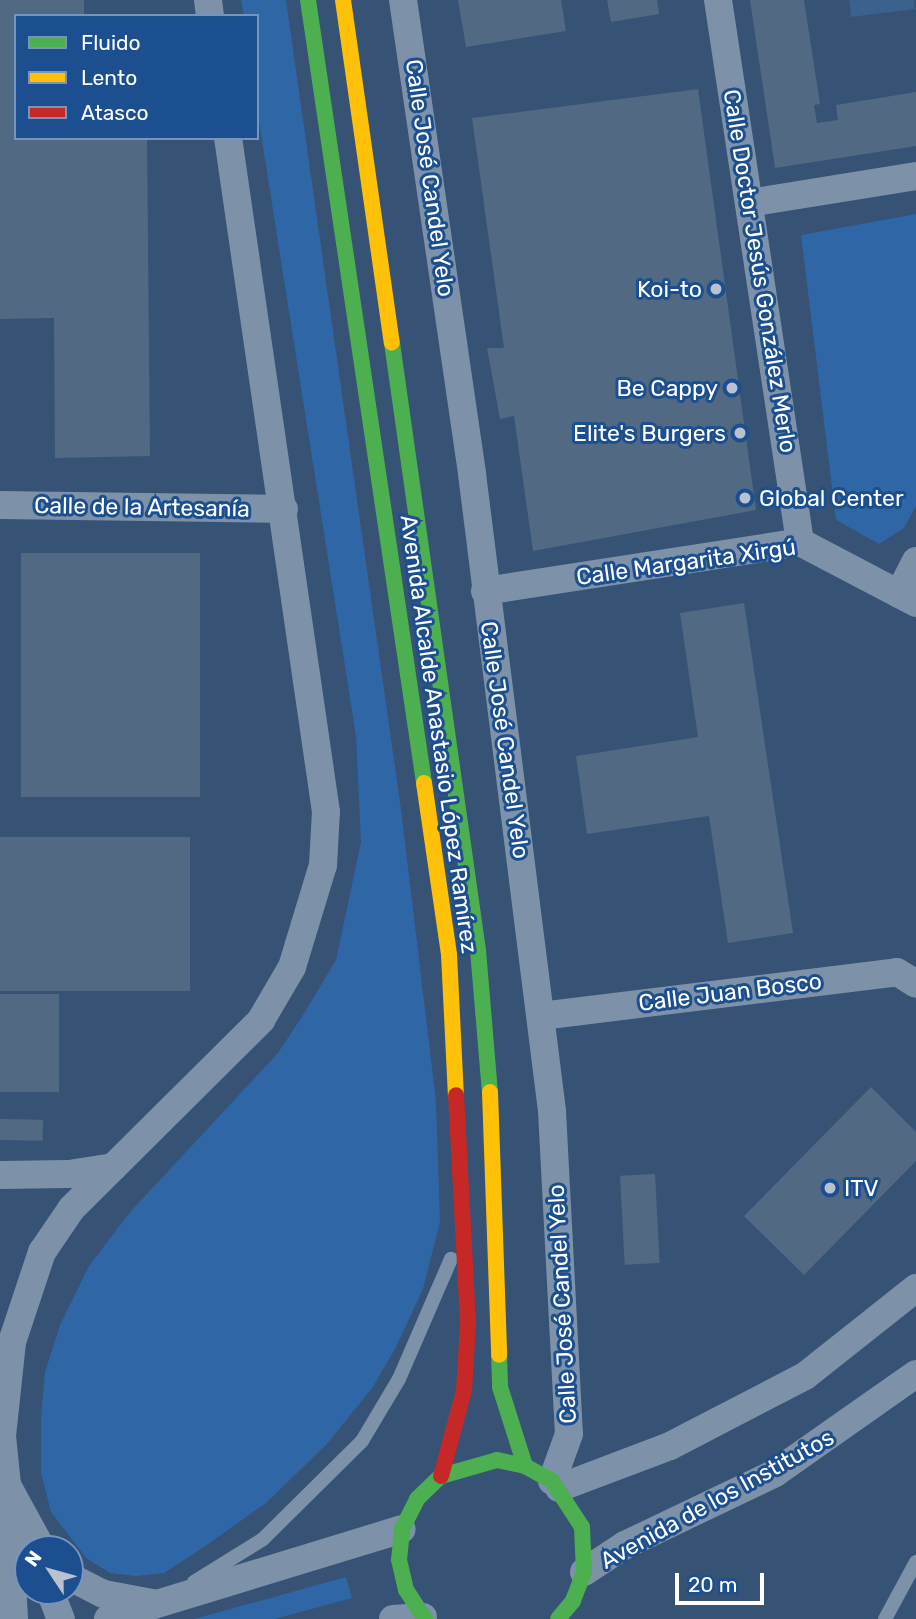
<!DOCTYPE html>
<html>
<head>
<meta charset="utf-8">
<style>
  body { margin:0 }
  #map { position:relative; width:916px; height:1619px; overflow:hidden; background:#365274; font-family:Rubik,sans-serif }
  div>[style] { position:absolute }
  .green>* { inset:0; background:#2f66a5 }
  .water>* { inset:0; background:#3b618d }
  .building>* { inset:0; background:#526984; transform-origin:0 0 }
  .lane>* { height:14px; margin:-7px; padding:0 7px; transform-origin:7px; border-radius:7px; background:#7d92a8 }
  .street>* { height:28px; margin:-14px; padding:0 14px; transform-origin:14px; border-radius:14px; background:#7d92a8 }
  .fast>* { height:16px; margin:-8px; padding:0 8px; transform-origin:8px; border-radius:8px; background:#4caf50 }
  .slow>* { height:16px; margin:-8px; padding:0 8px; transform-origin:8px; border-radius:8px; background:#ffc107 }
  .jam>* { height:16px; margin:-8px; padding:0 8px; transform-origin:8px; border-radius:8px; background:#c62828 }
  .dots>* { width:19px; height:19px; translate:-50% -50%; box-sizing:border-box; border:4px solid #1b4f8f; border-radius:50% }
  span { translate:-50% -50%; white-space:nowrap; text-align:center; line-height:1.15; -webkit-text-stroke:6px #1b4f8f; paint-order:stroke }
  .street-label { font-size:23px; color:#fff }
  .poi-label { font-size:23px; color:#fff }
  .right { translate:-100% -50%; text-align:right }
  .left { translate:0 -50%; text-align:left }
  .legend { position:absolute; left:14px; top:14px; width:245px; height:126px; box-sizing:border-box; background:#1b4f8f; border:2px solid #7695bc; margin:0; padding:9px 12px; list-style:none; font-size:21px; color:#fff }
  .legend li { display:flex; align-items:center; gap:14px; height:35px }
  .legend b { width:35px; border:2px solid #7695bc }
  .north { position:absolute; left:14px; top:1535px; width:70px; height:70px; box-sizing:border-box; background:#1b4f8f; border:2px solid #7695bc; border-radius:50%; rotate:306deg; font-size:19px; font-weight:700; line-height:28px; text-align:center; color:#fff }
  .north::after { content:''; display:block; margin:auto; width:24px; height:32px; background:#b9c2ce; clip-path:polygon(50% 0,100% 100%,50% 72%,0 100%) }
  .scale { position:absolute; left:675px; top:1573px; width:89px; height:32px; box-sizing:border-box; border:4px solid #fff; border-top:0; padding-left:9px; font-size:21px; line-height:24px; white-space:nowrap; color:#fff; -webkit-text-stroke:5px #1b4f8f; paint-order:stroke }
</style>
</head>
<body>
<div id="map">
  <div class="green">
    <i style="clip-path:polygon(241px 0,286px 0,401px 809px,436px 1101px,440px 1222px,423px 1289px,396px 1347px,373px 1387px,326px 1445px,266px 1503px,204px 1547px,164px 1573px,136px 1576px,110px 1573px,86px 1558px,51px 1512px,41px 1473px,41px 1417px,45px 1372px,60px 1325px,89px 1266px,130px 1212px,278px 1053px,305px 1012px,336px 960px,361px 842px,356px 736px,257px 109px,257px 16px,244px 16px)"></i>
    <i style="clip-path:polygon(916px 214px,916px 506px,904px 528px,879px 544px,836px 520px,801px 235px)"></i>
    <i style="clip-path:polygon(346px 1577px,352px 1598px,275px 1619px,194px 1619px)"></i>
  </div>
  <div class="water">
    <i style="clip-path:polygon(849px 0,914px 0,915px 9px,851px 17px)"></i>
  </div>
  <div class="building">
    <i style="clip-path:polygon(0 0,84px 0,84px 16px,16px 16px,16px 138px,147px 138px,150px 456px,55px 458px,54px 318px,0 319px)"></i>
    <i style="clip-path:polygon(458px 0,561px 0,566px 31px,466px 47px)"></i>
    <i style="clip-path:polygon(607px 0,657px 0,659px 14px,611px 22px)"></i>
    <i style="clip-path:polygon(750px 0,804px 0,820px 104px,814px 105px,817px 123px,838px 120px,836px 105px,916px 92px,916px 146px,775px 168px)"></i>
    <i style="clip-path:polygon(698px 89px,756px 510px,533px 551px,514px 416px,500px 419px,487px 348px,504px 348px,472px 118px)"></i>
    <i style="left:200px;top:553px;width:244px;height:179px;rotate:90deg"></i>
    <i style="clip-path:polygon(744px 603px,793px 933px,728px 943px,709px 816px,587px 834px,576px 756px,698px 737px,680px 613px)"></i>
    <i style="left:190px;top:837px;width:154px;height:190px;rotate:90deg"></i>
    <i style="left:0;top:994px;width:59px;height:98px"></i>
    <i style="clip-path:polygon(871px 1087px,916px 1132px,916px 1161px,804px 1275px,744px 1216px)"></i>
    <i style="left:0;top:1119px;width:43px;height:21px;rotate:1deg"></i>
    <i style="left:655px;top:1174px;width:89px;height:35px;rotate:87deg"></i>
  </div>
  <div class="lane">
    <i style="left:194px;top:1582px;width:81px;rotate:-31.9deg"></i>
    <i style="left:263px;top:1539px;width:139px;rotate:-44.7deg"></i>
    <i style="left:362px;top:1441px;width:72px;rotate:-59.2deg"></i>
    <i style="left:399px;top:1379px;width:131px;rotate:-66.6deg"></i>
    <i style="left:885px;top:1619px;width:65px;rotate:-61.5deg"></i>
  </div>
  <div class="street">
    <i style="left:208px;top:0;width:16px;rotate:83deg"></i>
    <i style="left:403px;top:0;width:479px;rotate:81.7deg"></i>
    <i style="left:472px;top:474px;width:642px;rotate:82.84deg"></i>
    <i style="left:552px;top:1111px;width:323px;rotate:87deg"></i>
    <i style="left:569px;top:1434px;width:50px;rotate:109.9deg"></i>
    <i style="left:718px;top:0;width:548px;rotate:81.4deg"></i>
    <i style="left:749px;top:203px;width:169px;rotate:-9.2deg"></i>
    <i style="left:0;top:505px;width:284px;rotate:0.8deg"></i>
    <i style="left:485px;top:591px;width:319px;rotate:-8.8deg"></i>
    <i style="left:800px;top:542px;width:131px;rotate:27.7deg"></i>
    <i style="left:899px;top:594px;width:37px;rotate:-63deg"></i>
    <i style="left:541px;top:1016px;width:359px;rotate:-7deg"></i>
    <i style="left:897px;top:972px;width:22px;rotate:32deg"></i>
    <i style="left:0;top:1175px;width:69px;rotate:-0.8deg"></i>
    <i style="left:69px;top:1174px;width:45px;rotate:-9deg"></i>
    <i style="left:7px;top:1485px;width:49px;rotate:-95.8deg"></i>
    <i style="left:2px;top:1436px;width:95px;rotate:-83.9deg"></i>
    <i style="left:12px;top:1342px;width:95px;rotate:-71.6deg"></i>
    <i style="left:42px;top:1252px;width:53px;rotate:-55.7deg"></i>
    <i style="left:72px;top:1208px;width:267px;rotate:-44.8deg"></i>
    <i style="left:261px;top:1020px;width:61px;rotate:-59.7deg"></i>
    <i style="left:292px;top:967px;width:107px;rotate:-73.1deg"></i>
    <i style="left:323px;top:865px;width:53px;rotate:-86.8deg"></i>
    <i style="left:326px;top:812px;width:681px;rotate:-98.27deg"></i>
    <i style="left:559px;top:1488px;width:119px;rotate:-20.7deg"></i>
    <i style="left:670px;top:1446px;width:152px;rotate:-27.4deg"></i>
    <i style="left:805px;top:1376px;width:142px;rotate:-38.4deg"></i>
    <i style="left:584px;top:1572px;width:49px;rotate:-33.4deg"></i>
    <i style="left:625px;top:1545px;width:166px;rotate:-25.6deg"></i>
    <i style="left:775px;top:1473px;width:172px;rotate:-35.1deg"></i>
    <i style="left:70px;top:1577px;width:38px;rotate:27deg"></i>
    <i style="left:104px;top:1594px;width:49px;rotate:10.6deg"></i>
    <i style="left:50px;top:1591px;width:30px;rotate:69deg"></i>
    <i style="left:14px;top:1619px;width:134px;rotate:-93deg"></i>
    <i style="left:7px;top:1485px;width:73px;rotate:61.3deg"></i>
    <i style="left:108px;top:1619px;width:307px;rotate:-17deg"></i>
    <i style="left:393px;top:1619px;width:30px;rotate:-4deg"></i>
  </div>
  <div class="fast">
    <i style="left:308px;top:0;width:792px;rotate:81.57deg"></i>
    <i style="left:392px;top:343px;width:613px;rotate:81.94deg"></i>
    <i style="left:478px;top:950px;width:143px;rotate:85.2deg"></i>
    <i style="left:499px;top:1355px;width:32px;rotate:88deg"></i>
    <i style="left:500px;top:1387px;width:83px;rotate:72.4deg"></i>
    <i style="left:425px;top:1619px;width:35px;rotate:-123deg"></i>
    <i style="left:406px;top:1590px;width:31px;rotate:-103deg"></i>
    <i style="left:399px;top:1560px;width:31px;rotate:-84deg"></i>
    <i style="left:402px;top:1529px;width:34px;rotate:-63deg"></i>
    <i style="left:417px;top:1499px;width:33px;rotate:-44deg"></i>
    <i style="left:441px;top:1476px;width:58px;rotate:-15.9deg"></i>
    <i style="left:497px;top:1460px;width:29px;rotate:12deg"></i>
    <i style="left:525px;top:1466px;width:31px;rotate:29deg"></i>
    <i style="left:552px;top:1481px;width:55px;rotate:56.9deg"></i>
    <i style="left:582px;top:1527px;width:45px;rotate:87.5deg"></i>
    <i style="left:584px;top:1572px;width:31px;rotate:111deg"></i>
    <i style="left:573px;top:1601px;width:23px;rotate:130deg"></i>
  </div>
  <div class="slow">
    <i style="left:343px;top:0;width:346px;rotate:81.9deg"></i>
    <i style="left:424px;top:783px;width:173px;rotate:81.7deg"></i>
    <i style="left:449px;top:954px;width:141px;rotate:87.2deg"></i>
    <i style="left:490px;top:1092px;width:263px;rotate:88deg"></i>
  </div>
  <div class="jam">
    <i style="left:441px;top:1476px;width:89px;rotate:-75deg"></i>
    <i style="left:464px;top:1390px;width:67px;rotate:-86.6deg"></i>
    <i style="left:468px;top:1323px;width:228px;rotate:-93deg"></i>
  </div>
  <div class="dots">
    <i style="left:716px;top:289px;background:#b9c2ce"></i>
    <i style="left:732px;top:388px;background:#b9c2ce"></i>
    <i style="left:740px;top:433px;background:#b9c2ce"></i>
    <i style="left:745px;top:498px;background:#b9c2ce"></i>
    <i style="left:830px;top:1188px;background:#b9c2ce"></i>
  </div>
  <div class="street-label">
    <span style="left:430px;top:178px;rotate:82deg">Calle José Candel Yelo</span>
    <span style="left:760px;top:271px;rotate:81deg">Calle Doctor Jesús González Merlo</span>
    <span style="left:142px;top:507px;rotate:1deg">Calle de la Artesanía</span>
    <span style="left:686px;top:562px;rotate:-8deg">Calle Margarita Xirgú</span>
    <span style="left:439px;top:734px;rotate:82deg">Avenida Alcalde Anastasio López Ramírez</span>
    <span style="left:505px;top:740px;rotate:82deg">Calle José Candel Yelo</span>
    <span style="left:730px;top:992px;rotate:-7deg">Calle Juan Bosco</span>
    <span style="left:562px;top:1304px;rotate:-93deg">Calle José Candel Yelo</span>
    <span style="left:717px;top:1499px;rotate:-29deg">Avenida de los Institutos</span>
  </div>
  <div class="poi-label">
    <span class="right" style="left:702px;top:289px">Koi-to</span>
    <span class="right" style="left:718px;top:388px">Be Cappy</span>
    <span class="right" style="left:726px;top:433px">Elite's Burgers</span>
    <span class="left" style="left:759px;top:498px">Global Center</span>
    <span class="left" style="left:844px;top:1188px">ITV</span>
  </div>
  <ul class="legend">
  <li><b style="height:9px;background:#4caf50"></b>Fluido</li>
  <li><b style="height:9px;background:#ffc107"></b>Lento</li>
  <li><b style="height:9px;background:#c62828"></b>Atasco</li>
  </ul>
  <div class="north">N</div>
  <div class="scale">20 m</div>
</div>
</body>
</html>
